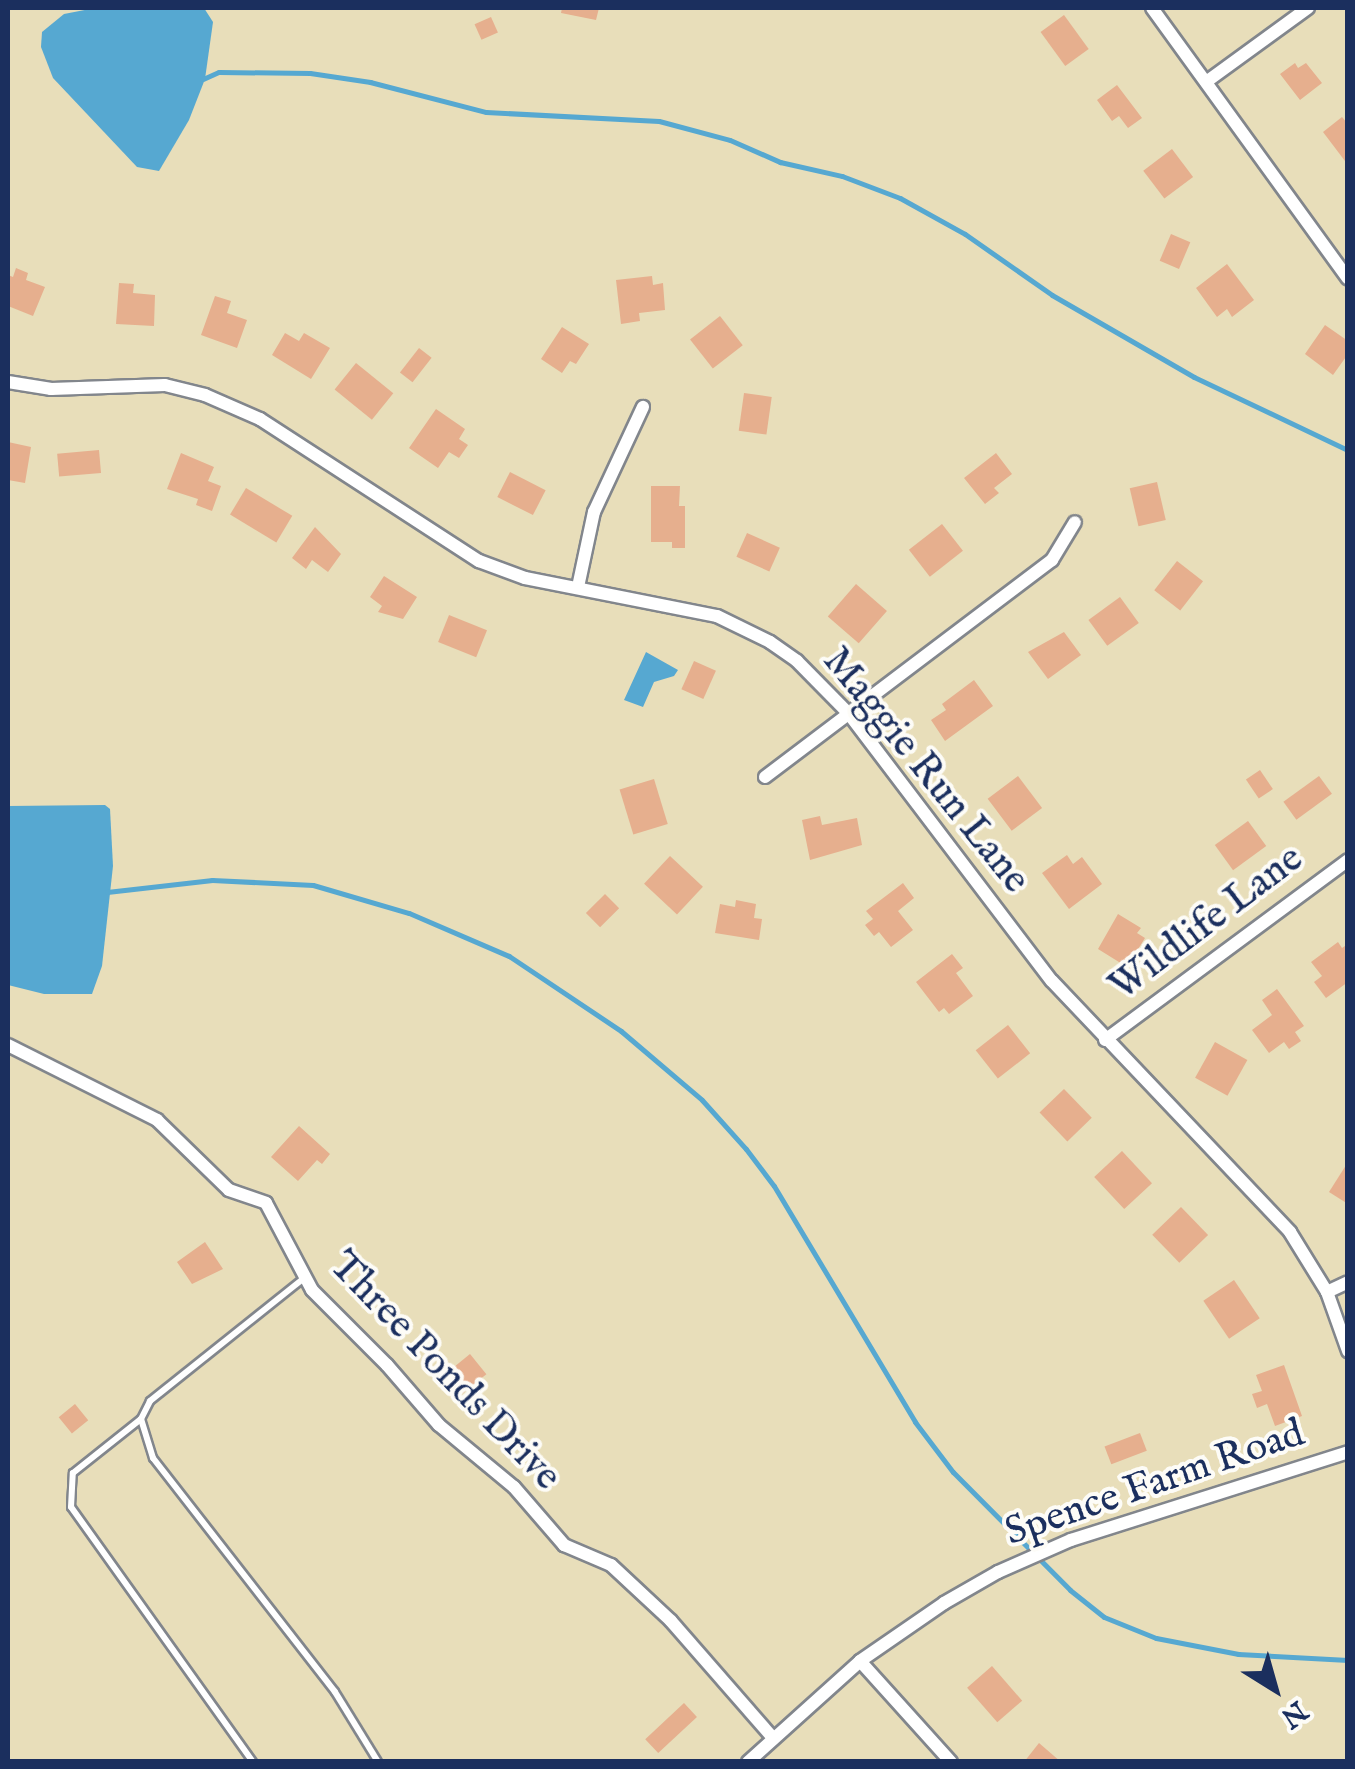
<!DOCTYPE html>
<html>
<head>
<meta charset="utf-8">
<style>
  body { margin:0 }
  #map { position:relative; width:1355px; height:1769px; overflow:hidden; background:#e8deba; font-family:"IM FELL English",serif }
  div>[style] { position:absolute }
  .water>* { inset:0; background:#56a8d1 }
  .stream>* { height:5px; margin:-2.5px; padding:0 2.5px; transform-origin:2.5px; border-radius:2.5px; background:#56a8d1 }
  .building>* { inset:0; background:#e6af8e; transform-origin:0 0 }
  .roads { filter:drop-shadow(2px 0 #82868c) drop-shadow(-2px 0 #82868c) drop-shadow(0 2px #82868c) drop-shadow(0 -2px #82868c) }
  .service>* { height:6px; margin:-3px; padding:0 3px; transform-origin:3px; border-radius:3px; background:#fff }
  .minor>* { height:12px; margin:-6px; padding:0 6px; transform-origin:6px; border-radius:6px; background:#fff }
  span { translate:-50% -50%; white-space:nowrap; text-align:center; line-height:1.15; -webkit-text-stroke:8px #fdfcf7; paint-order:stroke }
  .street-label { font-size:40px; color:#1b2f5e }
  .frame { position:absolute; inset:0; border:10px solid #1b2f5e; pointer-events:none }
  .north { position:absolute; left:1225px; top:1639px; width:100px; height:100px; -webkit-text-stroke:8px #fdfcf7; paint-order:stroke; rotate:143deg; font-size:28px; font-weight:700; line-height:40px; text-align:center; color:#1b2f5e }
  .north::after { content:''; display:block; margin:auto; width:35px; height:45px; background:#1b2f5e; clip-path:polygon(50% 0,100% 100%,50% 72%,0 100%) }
</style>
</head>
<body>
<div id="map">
  <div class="water">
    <i style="clip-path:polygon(95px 8px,204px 8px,213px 22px,205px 79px,189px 120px,159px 171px,137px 167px,53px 78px,41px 47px,42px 32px,64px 14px)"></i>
    <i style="clip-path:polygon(646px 652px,678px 670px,674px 676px,654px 682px,643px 707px,624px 700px)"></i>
    <i style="clip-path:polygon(105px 805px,110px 809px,113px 866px,102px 966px,92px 994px,44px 994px,8px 985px,8px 806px)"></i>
  </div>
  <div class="stream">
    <i style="left:203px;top:79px;width:17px;rotate:-24deg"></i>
    <i style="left:219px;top:72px;width:91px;rotate:0.6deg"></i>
    <i style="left:310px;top:73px;width:61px;rotate:8.5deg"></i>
    <i style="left:370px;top:82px;width:120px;rotate:14.5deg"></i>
    <i style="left:486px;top:112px;width:173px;rotate:3deg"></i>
    <i style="left:659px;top:121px;width:73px;rotate:15deg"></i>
    <i style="left:730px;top:140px;width:55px;rotate:23.7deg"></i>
    <i style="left:780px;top:162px;width:64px;rotate:12.7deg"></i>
    <i style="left:842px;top:176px;width:62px;rotate:20.8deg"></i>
    <i style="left:900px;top:198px;width:74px;rotate:29deg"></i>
    <i style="left:965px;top:234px;width:106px;rotate:35deg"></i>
    <i style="left:1052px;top:295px;width:164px;rotate:30deg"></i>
    <i style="left:1194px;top:377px;width:170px;rotate:25.4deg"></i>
    <i style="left:107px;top:892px;width:106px;rotate:-6.5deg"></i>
    <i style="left:212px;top:880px;width:101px;rotate:2.8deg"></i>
    <i style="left:313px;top:885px;width:100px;rotate:16.3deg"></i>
    <i style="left:409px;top:913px;width:109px;rotate:23.3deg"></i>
    <i style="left:509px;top:956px;width:135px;rotate:33.8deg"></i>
    <i style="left:621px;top:1031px;width:106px;rotate:40.4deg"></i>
    <i style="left:702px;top:1100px;width:66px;rotate:48.1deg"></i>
    <i style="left:746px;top:1149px;width:46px;rotate:52.9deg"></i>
    <i style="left:774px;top:1186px;width:275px;rotate:59.1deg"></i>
    <i style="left:915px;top:1422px;width:63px;rotate:52.8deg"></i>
    <i style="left:953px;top:1472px;width:166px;rotate:45.2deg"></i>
    <i style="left:1070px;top:1590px;width:43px;rotate:38.5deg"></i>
    <i style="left:1104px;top:1617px;width:56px;rotate:22deg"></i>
    <i style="left:1156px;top:1638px;width:84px;rotate:11deg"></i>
    <i style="left:1238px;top:1654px;width:110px;rotate:3.1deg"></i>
  </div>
  <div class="building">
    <i style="clip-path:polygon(562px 8px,599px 8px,596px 20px,561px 13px)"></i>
    <i style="left:1064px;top:15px;width:42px;height:29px;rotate:54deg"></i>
    <i style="left:491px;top:17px;width:17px;height:18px;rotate:66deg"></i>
    <i style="clip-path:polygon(1295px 63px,1298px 68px,1306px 63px,1322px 83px,1300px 100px,1280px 74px)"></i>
    <i style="clip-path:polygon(1117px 85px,1142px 118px,1128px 128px,1119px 116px,1112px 121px,1097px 100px)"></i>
    <i style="clip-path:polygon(1342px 117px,1348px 124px,1348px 165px,1323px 132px)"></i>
    <i style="left:1172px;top:149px;width:35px;height:36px;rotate:53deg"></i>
    <i style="left:1171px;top:234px;width:21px;height:29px;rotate:23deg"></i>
    <i style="clip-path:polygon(1227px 264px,1254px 300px,1232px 317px,1227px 309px,1217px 317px,1196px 288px)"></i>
    <i style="clip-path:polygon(16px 268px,28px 273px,26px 280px,45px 287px,33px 316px,8px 306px,8px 275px,13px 277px)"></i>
    <i style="clip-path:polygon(652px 276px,653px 285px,663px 283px,665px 310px,639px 313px,640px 321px,621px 324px,616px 280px)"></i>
    <i style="clip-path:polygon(119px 283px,134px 284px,133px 293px,155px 295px,154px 326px,116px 324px)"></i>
    <i style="clip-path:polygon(215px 296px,231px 301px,227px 313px,247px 320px,237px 348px,201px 335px)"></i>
    <i style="left:720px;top:316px;width:37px;height:38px;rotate:52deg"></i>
    <i style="clip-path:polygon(1325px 325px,1348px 341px,1348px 354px,1333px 375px,1305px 354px)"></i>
    <i style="clip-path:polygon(562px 327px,589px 344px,576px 364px,570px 361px,562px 373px,541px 359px)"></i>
    <i style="clip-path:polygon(285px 333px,299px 341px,304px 333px,330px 348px,311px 379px,272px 355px)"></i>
    <i style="left:419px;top:348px;width:16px;height:31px;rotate:38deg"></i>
    <i style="left:356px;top:363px;width:48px;height:34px;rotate:39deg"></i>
    <i style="left:744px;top:393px;width:28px;height:38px;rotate:8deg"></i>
    <i style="clip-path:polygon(436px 409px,465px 429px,459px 439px,468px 445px,459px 458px,449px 452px,438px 468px,409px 448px)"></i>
    <i style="clip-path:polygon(8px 442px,31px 447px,25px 483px,8px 480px)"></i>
    <i style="left:99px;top:450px;width:23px;height:42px;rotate:85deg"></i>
    <i style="clip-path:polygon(181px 453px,214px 467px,208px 481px,221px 486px,212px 511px,196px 505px,198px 499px,167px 489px)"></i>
    <i style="clip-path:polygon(996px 453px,1012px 474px,994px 488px,999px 493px,985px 504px,964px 478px)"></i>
    <i style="left:510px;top:472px;width:40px;height:28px;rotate:27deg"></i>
    <i style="left:1157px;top:482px;width:39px;height:28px;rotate:77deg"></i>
    <i style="clip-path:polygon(651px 486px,680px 486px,679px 506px,685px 506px,685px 548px,672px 548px,672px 542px,651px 542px)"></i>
    <i style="left:246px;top:488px;width:54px;height:31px;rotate:31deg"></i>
    <i style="left:942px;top:524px;width:34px;height:42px;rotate:52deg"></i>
    <i style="clip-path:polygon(315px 527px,341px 554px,328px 572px,312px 560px,306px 569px,292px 558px)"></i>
    <i style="left:747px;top:533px;width:36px;height:26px;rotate:24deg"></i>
    <i style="left:1177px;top:561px;width:33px;height:37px;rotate:38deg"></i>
    <i style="clip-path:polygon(384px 576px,417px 597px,403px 619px,378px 612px,382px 606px,370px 597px)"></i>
    <i style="left:856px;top:584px;width:41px;height:43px;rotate:41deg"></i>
    <i style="left:1120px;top:597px;width:32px;height:39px;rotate:54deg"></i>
    <i style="left:449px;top:615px;width:41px;height:29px;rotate:22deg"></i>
    <i style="clip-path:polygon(1064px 632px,1081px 655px,1048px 679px,1028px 652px)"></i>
    <i style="left:694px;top:661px;width:24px;height:31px;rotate:24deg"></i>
    <i style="clip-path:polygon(974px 680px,993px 706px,945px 741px,931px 720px,946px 710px,942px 704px)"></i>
    <i style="left:1260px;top:770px;width:23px;height:17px;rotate:56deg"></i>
    <i style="left:1018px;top:776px;width:40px;height:38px;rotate:53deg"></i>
    <i style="left:1319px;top:776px;width:22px;height:44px;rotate:54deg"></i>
    <i style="left:654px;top:779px;width:47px;height:36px;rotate:73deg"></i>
    <i style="clip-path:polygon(820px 816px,822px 825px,857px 818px,862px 845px,810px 860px,802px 820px)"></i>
    <i style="left:1248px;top:821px;width:31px;height:41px;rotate:54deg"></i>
    <i style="clip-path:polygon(1067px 855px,1073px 864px,1082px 857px,1102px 884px,1069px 909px,1042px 873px)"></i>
    <i style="left:670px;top:856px;width:45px;height:38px;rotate:43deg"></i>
    <i style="clip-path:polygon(903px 883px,914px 898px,898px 911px,913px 930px,891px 947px,879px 932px,874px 936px,865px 925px,873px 919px,866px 911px)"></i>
    <i style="left:605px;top:894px;width:20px;height:27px;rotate:45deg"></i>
    <i style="clip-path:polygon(736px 900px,756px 904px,754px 918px,762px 919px,759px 940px,715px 933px,720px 904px,735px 907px)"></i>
    <i style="clip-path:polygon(1118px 914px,1141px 928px,1137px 933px,1145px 938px,1127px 967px,1098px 949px)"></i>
    <i style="clip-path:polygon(1338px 942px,1342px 948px,1348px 944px,1348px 982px,1326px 998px,1314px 982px,1322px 976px,1311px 962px)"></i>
    <i style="clip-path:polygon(952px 954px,963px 968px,956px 973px,973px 996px,949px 1014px,944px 1008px,939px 1012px,916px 982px)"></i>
    <i style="clip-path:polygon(1277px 989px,1304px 1026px,1295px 1032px,1301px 1041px,1289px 1049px,1284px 1042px,1269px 1053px,1252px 1030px,1272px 1015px,1262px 1000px)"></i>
    <i style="left:1008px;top:1025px;width:36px;height:41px;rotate:52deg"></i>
    <i style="left:1215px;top:1042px;width:37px;height:41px;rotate:29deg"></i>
    <i style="left:1064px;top:1089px;width:40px;height:34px;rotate:46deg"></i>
    <i style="clip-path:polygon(299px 1126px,330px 1154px,322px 1164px,317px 1160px,298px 1181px,271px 1157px)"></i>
    <i style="left:1122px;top:1151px;width:44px;height:38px;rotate:47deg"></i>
    <i style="clip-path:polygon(1348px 1162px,1348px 1204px,1329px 1192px)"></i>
    <i style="left:1181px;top:1207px;width:39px;height:40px;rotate:46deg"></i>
    <i style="clip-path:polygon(205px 1242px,223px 1269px,192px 1284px,177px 1262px)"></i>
    <i style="left:1234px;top:1280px;width:46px;height:37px;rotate:56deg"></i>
    <i style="left:470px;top:1354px;width:26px;height:36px;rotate:51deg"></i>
    <i style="clip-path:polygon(1284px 1365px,1302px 1416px,1275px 1426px,1267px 1404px,1257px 1408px,1252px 1394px,1262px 1391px,1256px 1375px)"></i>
    <i style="left:75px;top:1404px;width:21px;height:21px;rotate:51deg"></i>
    <i style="left:1140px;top:1433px;width:19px;height:38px;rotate:69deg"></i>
    <i style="left:992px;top:1666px;width:46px;height:33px;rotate:49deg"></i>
    <i style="left:684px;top:1703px;width:19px;height:53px;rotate:47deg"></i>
    <i style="clip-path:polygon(1039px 1743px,1061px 1762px,1024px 1762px)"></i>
  </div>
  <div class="roads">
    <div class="service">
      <i style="left:141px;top:1419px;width:41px;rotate:72.9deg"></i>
      <i style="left:153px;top:1458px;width:296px;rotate:52.1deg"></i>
      <i style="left:335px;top:1692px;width:82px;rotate:58.4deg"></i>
      <i style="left:253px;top:1762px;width:313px;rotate:-125.5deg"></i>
      <i style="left:71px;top:1507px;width:34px;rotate:-87deg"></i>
      <i style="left:73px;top:1473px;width:87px;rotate:-38.5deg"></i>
      <i style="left:141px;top:1419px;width:20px;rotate:-63deg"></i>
      <i style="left:150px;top:1401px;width:197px;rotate:-38.6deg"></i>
    </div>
    <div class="minor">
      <i style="left:1152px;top:8px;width:334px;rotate:54.1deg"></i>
      <i style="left:1206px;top:82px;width:126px;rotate:-36deg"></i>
      <i style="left:8px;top:382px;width:44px;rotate:9.2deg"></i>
      <i style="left:51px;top:389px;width:114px;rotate:-2deg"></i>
      <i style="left:165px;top:385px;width:41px;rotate:14deg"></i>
      <i style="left:205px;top:395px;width:60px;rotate:23.6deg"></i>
      <i style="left:260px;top:419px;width:261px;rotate:33deg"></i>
      <i style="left:479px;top:561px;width:49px;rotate:20.3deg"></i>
      <i style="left:525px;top:578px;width:196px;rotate:11.2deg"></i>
      <i style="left:717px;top:616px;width:59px;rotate:26.1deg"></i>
      <i style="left:770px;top:642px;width:33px;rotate:35deg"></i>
      <i style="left:797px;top:661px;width:74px;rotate:45.5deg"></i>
      <i style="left:849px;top:714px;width:335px;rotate:52.8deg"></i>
      <i style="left:1052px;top:981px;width:346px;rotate:46.5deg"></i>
      <i style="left:1290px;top:1232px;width:70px;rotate:58.3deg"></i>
      <i style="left:1327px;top:1292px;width:63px;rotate:70.4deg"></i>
      <i style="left:578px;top:587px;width:77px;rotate:-78deg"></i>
      <i style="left:594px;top:512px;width:116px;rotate:-65deg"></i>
      <i style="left:765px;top:777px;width:360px;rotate:-37.1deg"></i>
      <i style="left:1052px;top:560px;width:44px;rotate:-58.8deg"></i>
      <i style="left:1105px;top:1040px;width:302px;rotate:-36.5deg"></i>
      <i style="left:8px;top:1045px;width:167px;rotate:26.7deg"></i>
      <i style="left:157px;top:1120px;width:100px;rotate:44.2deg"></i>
      <i style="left:229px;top:1190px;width:39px;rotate:19deg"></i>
      <i style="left:266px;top:1203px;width:98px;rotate:62.1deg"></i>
      <i style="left:312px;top:1290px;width:106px;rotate:45deg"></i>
      <i style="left:387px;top:1365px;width:79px;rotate:49.1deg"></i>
      <i style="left:439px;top:1425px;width:97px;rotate:39.6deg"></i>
      <i style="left:514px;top:1487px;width:77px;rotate:49.2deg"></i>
      <i style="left:564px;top:1545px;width:51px;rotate:23.1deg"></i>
      <i style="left:611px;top:1565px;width:82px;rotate:43deg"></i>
      <i style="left:671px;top:1621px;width:155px;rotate:48.9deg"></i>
      <i style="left:1327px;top:1292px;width:23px;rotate:-25deg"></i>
      <i style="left:860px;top:1661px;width:136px;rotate:48deg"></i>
      <i style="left:748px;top:1762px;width:151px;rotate:-42deg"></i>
      <i style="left:860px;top:1661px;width:102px;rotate:-34.6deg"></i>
      <i style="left:944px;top:1603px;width:62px;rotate:-29.9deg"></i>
      <i style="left:998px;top:1572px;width:80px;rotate:-23.7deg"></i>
      <i style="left:1071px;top:1540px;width:291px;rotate:-17.6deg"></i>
    </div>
  </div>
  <div class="street-label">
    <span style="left:925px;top:771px;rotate:51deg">Maggie Run Lane</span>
    <span style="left:1207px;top:924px;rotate:-37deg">Wildlife Lane</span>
    <span style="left:444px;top:1372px;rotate:46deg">Three Ponds Drive</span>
    <span style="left:1155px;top:1484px;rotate:-19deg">Spence Farm Road</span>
  </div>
  <div class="frame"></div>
  <div class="north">N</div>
</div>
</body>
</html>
